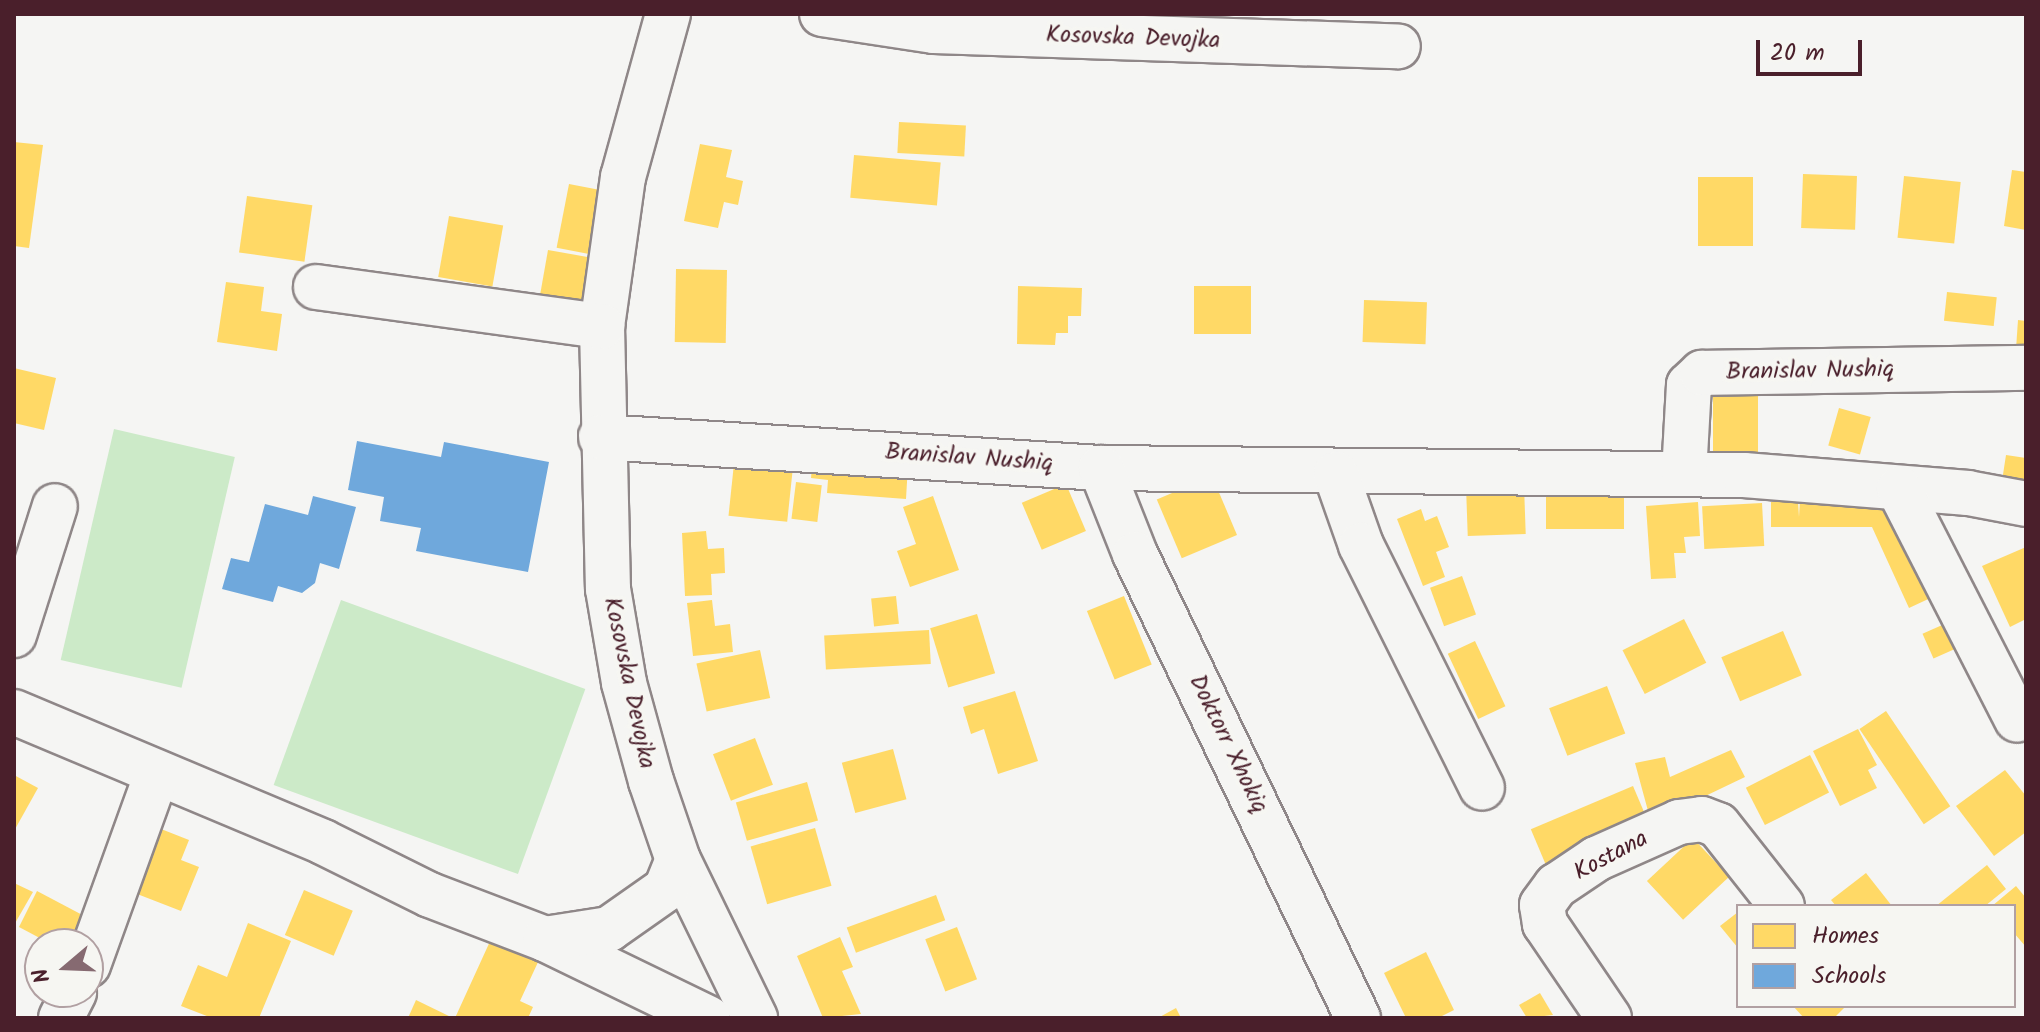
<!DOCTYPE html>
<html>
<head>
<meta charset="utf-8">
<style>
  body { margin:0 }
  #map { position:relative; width:2040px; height:1032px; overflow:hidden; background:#f5f5f3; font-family:Kalam,sans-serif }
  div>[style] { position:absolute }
  .green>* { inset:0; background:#cceac8; transform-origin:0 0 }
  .homes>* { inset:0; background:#ffd966; transform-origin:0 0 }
  .schools>* { inset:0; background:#6fa8dc }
  .roads { filter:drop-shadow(2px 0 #8f8788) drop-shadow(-2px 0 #8f8788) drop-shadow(0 2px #8f8788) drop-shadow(0 -2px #8f8788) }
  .minor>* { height:44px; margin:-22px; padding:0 22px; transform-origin:22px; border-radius:22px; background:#f5f5f3 }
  span { translate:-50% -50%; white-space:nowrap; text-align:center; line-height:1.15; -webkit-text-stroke:8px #f6f6f2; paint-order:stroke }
  .street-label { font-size:24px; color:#4a1f2b }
  .frame { position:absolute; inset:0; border:16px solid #4a1f2b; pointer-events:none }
  .legend { position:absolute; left:1736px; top:904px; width:280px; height:104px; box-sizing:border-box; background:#f6f6f2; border:2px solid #b1a0a2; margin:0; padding:10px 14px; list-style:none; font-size:24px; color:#4a1f2b }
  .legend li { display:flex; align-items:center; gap:16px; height:40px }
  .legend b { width:40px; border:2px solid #b1a0a2 }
  .north { position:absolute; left:24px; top:928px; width:80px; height:80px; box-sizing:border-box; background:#f6f6f2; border:2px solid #b1a0a2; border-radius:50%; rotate:251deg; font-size:22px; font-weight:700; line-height:32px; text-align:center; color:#4a1f2b }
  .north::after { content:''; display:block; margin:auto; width:28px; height:36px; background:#866a71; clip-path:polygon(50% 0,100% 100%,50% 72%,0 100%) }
  .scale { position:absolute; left:1756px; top:40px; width:106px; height:36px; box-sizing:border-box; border:4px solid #4a1f2b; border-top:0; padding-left:10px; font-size:24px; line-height:28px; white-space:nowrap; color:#4a1f2b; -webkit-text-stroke:6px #f6f6f2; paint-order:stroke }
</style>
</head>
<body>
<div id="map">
  <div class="green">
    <i style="left:114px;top:429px;width:124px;height:237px;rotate:13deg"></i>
    <i style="left:341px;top:600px;width:260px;height:197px;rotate:20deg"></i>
  </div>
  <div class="homes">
    <i style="left:899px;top:122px;width:67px;height:31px;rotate:3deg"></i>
    <i style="clip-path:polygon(14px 142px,43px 145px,29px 248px,14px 246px)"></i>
    <i style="clip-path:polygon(700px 144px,732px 150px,726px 177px,743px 181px,738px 205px,724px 202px,718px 228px,684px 221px)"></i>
    <i style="left:854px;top:155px;width:87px;height:43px;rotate:5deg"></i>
    <i style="clip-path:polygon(2012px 170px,2026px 172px,2026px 230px,2004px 226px)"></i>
    <i style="left:1803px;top:174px;width:54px;height:54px;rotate:2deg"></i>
    <i style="left:1904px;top:176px;width:57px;height:62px;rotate:6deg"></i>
    <i style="left:1698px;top:177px;width:55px;height:69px"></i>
    <i style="left:569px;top:184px;width:33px;height:65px;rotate:11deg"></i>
    <i style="left:247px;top:196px;width:66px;height:57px;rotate:8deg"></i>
    <i style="left:449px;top:216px;width:55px;height:62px;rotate:10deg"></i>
    <i style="left:548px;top:250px;width:57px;height:47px;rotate:10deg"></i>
    <i style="left:676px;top:269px;width:51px;height:73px;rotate:1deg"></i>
    <i style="clip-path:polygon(226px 282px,264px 287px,261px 311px,282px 314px,277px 351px,217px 342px)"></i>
    <i style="clip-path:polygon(1018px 286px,1082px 288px,1081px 316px,1068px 316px,1068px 333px,1056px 333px,1055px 345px,1017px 344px)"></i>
    <i style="left:1194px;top:286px;width:57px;height:48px"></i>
    <i style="left:1947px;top:292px;width:50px;height:29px;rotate:6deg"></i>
    <i style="left:1364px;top:300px;width:63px;height:42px;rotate:2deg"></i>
    <i style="clip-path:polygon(2018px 320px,2026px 321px,2026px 349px,2016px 349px)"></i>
    <i style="clip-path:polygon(14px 368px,56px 378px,44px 430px,14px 423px)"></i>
    <i style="left:1713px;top:382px;width:45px;height:76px"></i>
    <i style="left:1839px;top:408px;width:33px;height:39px;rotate:16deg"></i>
    <i style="left:735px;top:454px;width:59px;height:62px;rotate:6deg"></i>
    <i style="clip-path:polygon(2006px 455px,2026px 458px,2026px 485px,2002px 481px)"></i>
    <i style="clip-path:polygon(813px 456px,908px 465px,906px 499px,827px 493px,828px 480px,811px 478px)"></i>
    <i style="left:1212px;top:476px;width:64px;height:60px;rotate:67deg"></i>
    <i style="left:796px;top:482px;width:26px;height:37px;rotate:7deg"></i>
    <i style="left:1066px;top:484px;width:51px;height:48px;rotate:67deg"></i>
    <i style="left:1524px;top:485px;width:49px;height:58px;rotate:88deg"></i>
    <i style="left:1546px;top:489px;width:78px;height:40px"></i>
    <i style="clip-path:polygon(933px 496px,959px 570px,910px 587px,897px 551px,916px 544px,903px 507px)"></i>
    <i style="clip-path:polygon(1800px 500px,1880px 502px,1939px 594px,1909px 608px,1872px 527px,1771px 527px,1771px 502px,1798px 502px,1799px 517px)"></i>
    <i style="clip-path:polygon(1698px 502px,1700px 536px,1684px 537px,1686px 553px,1674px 553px,1676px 578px,1651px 579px,1646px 506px)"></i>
    <i style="left:1762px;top:503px;width:43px;height:60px;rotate:87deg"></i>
    <i style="clip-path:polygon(1421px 509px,1425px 521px,1437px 516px,1449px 547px,1436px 552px,1445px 577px,1423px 586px,1397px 519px)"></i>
    <i style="clip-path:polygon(706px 531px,708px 549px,724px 548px,725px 573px,711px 574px,712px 595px,685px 596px,682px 533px)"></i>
    <i style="clip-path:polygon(2026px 547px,2026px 619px,2010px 627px,1982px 566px)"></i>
    <i style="left:1462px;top:576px;width:41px;height:34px;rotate:70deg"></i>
    <i style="left:896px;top:596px;width:28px;height:25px;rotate:84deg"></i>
    <i style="left:1124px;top:596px;width:74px;height:40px;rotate:68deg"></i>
    <i style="clip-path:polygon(712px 600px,715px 626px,730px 624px,733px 652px,693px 656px,687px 603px)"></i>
    <i style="left:977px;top:614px;width:62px;height:49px;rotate:73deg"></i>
    <i style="left:1684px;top:619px;width:49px;height:69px;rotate:63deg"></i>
    <i style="left:1949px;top:622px;width:27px;height:29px;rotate:66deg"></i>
    <i style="left:929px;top:630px;width:34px;height:105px;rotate:87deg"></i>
    <i style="left:1783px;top:631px;width:48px;height:67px;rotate:67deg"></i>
    <i style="left:1475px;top:641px;width:72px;height:30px;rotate:65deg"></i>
    <i style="left:760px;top:650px;width:49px;height:65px;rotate:78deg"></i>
    <i style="left:1607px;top:686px;width:51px;height:62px;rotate:69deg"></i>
    <i style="clip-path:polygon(1015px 691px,1038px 761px,998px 774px,984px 729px,971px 734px,963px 707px)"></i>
    <i style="left:1886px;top:711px;width:115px;height:32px;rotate:56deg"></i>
    <i style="clip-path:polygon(1858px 729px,1877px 765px,1868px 770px,1877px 788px,1840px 806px,1813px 751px)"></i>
    <i style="left:755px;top:738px;width:50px;height:45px;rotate:69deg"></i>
    <i style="left:893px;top:749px;width:52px;height:53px;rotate:75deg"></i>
    <i style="clip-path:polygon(1731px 750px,1745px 777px,1651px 822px,1635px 763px,1665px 757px,1670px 777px)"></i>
    <i style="left:1810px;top:755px;width:42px;height:72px;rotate:63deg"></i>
    <i style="clip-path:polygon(2005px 770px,2026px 796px,2026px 832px,1994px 856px,1956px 806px)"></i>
    <i style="clip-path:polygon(14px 775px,38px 788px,14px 831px)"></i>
    <i style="left:807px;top:782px;width:40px;height:74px;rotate:74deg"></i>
    <i style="left:1633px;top:786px;width:40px;height:111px;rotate:67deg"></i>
    <i style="clip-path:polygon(156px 827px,189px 840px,181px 860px,199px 867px,181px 911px,132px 892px)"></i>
    <i style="left:815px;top:828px;width:60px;height:67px;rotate:74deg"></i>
    <i style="left:1693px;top:838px;width:53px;height:63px;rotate:47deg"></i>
    <i style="clip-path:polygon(1987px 865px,2006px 889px,1985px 906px,1936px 906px)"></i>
    <i style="clip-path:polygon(1866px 873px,1892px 906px,1836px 906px,1831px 900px)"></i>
    <i style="clip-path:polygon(14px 883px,33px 892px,14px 925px)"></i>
    <i style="clip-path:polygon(2016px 886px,2026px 898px,2026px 947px,2014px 933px,2014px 906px,1992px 906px)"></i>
    <i style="left:304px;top:890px;width:53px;height:49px;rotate:23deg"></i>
    <i style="clip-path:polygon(37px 891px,90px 919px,77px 944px,51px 944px,19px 927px)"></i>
    <i style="left:936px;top:895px;width:27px;height:95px;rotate:70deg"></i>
    <i style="clip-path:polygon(1738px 912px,1738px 948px,1720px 926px)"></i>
    <i style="clip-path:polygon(248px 923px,291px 941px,259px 1018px,212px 1018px,181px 1006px,198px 965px,227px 977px)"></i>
    <i style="left:957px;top:927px;width:56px;height:34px;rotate:69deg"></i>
    <i style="clip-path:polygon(492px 937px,539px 960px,520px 1001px,533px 1007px,528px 1018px,455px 1018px)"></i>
    <i style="clip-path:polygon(840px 937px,853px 967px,842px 971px,861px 1014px,823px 1018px,797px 956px)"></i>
    <i style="clip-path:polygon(1426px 952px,1454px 1010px,1438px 1018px,1406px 1018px,1384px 973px)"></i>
    <i style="clip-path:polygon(1540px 993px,1553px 1015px,1527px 1018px,1519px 1005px)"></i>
    <i style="clip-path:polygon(416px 1000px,453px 1018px,408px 1018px)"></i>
    <i style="clip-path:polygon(1793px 1006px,1846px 1006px,1834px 1018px,1804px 1018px)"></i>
    <i style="clip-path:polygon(1176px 1008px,1181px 1018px,1158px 1018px)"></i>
  </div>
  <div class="schools">
    <i style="clip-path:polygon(357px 441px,441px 457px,444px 442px,549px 462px,528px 572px,416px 551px,421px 528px,380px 521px,384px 497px,348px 490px)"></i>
    <i style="clip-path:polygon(313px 496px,356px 507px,339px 569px,320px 563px,315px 583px,302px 593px,278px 586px,273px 602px,222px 589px,231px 558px,249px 562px,265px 504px,308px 515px)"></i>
  </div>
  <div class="roads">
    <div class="minor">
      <i style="left:668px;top:14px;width:169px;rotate:105.4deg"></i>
      <i style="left:623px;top:177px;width:150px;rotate:98deg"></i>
      <i style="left:602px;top:326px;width:263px;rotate:88.7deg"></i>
      <i style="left:608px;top:589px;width:95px;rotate:80.3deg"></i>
      <i style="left:624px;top:683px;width:102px;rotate:74.6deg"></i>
      <i style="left:651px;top:781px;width:83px;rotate:71.1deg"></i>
      <i style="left:678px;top:860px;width:176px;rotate:64deg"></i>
      <i style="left:822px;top:14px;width:113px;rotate:8.6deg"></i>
      <i style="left:934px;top:31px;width:464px;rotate:1.9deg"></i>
      <i style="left:316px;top:287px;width:289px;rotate:7.8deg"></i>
      <i style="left:601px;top:437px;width:501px;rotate:3.55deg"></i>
      <i style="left:1101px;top:468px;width:643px;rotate:0.62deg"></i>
      <i style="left:1744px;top:475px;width:225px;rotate:4.6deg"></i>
      <i style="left:1968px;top:493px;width:59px;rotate:10.7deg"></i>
      <i style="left:1101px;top:468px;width:92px;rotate:68.4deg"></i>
      <i style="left:1135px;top:554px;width:515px;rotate:64.33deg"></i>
      <i style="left:1336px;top:474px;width:75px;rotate:70.6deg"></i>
      <i style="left:1361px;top:545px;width:271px;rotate:63.5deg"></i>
      <i style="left:1684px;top:474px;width:89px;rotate:-86.8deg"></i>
      <i style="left:1689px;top:385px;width:18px;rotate:-43deg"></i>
      <i style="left:1702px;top:373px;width:324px;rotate:-0.9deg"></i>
      <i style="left:1899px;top:489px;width:259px;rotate:62.9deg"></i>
      <i style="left:14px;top:635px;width:135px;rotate:-72.4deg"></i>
      <i style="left:14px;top:712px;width:335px;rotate:22.8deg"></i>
      <i style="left:323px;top:842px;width:119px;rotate:26.4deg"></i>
      <i style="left:430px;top:895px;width:123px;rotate:20.9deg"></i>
      <i style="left:545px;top:939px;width:181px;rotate:25.9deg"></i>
      <i style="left:545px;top:939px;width:65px;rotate:-8.9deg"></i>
      <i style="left:609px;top:929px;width:70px;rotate:-35.1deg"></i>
      <i style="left:666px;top:889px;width:31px;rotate:-68deg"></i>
      <i style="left:88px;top:965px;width:201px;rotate:-70.2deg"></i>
      <i style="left:61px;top:1018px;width:29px;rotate:-63deg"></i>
      <i style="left:1609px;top:1018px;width:114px;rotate:-124.2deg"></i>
      <i style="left:1545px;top:924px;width:19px;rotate:-99deg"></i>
      <i style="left:1542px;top:905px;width:24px;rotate:-54deg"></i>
      <i style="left:1556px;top:886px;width:48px;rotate:-34deg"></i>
      <i style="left:1596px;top:859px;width:91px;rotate:-24deg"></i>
      <i style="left:1679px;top:822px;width:23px;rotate:-7deg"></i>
      <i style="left:1702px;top:819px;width:17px;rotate:21deg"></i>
      <i style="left:1718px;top:825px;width:103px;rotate:51.7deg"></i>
    </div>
  </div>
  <div class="street-label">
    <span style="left:1133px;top:38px;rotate:2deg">Kosovska Devojka</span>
    <span style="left:1810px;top:371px;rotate:-1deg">Branislav Nushiq</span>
    <span style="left:969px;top:458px;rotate:4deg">Branislav Nushiq</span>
    <span style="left:629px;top:683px;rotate:78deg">Kosovska Devojka</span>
    <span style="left:1228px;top:744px;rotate:64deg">Doktorr Xhokiq</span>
    <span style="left:1611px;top:856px;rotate:-28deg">Kostana</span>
  </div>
  <div class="frame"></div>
  <ul class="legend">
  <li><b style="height:22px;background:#ffd966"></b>Homes</li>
  <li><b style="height:22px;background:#6fa8dc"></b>Schools</li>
  </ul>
  <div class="north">N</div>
  <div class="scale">20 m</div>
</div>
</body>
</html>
